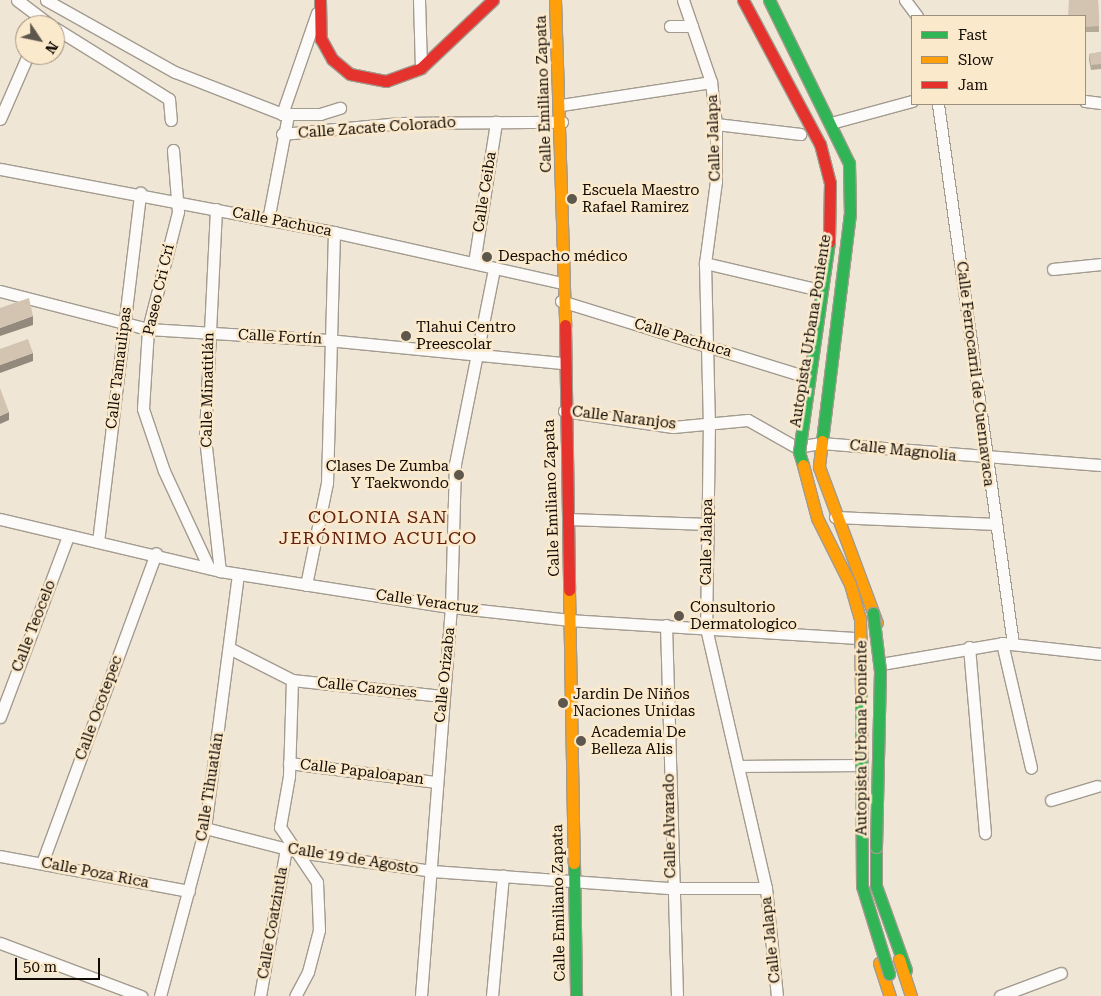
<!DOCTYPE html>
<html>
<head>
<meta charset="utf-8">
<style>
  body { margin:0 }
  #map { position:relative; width:1101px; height:996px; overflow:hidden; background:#f0e6d6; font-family:"Roboto Serif",serif }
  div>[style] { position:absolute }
  .roads { filter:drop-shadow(1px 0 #a29b8f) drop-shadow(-1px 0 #a29b8f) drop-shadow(0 1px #a29b8f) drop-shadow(0 -1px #a29b8f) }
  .street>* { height:11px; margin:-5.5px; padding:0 5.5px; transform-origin:5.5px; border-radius:5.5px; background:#fdfbf9 }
  .fast>* { height:11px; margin:-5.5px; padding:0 5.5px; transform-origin:5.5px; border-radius:5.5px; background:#30b455 }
  .slow>* { height:11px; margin:-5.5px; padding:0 5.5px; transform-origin:5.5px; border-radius:5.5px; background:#ff9f0a }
  .jam>* { height:11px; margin:-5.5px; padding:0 5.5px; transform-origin:5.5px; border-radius:5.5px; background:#e5322d }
  .bridges { filter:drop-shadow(1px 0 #a29b8f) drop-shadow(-1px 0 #a29b8f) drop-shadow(0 1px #a29b8f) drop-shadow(0 -1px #a29b8f) }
  .fast-bridge>* { height:11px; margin:-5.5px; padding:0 5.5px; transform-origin:5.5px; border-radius:5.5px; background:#30b455 }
  .slow-bridge>* { height:11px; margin:-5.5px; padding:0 5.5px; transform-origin:5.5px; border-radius:5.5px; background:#ff9f0a }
  .jam-bridge>* { height:11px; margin:-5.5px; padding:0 5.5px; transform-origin:5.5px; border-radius:5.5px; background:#e5322d }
  .wall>* { inset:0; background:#b5a998 }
  .shaded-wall>* { inset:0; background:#93897c }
  .building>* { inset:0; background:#d2c4b1 }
  .dots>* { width:14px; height:14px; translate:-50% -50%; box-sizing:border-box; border:2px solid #fbe9cc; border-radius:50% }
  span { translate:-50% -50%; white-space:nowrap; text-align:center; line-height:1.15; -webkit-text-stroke:5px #fbe9cc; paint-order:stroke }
  .street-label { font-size:15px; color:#100a03 }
  .poi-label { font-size:15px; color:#100a03 }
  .left { translate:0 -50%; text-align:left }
  .right { translate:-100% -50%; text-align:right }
  .quarter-label { font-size:18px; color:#632112; letter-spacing:1px }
  .legend { position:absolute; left:911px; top:15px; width:175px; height:90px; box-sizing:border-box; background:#fbe9cc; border:1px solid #9d907c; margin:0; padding:6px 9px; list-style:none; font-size:15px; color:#100a03 }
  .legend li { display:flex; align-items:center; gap:10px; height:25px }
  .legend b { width:25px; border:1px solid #9d907c }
  .north { position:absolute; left:15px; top:15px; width:50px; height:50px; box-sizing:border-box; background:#fbe9cc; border:1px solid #9d907c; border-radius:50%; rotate:124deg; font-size:14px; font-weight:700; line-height:20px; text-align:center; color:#100a03 }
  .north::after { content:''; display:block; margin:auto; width:18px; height:22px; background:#5e574d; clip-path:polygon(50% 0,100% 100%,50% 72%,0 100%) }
  .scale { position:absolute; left:15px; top:958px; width:85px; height:22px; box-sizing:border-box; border:2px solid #100a03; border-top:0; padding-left:6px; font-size:15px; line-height:18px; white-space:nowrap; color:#100a03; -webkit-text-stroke:4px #fbe9cc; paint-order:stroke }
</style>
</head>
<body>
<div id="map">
  <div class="roads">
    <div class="street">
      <i style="left:17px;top:0;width:41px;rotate:37.1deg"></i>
      <i style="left:46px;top:0;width:148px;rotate:29.2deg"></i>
      <i style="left:175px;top:72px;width:115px;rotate:21.4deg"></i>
      <i style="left:282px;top:114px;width:38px"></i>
      <i style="left:320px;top:114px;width:21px;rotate:-17deg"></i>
      <i style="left:419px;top:0;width:68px;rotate:88.3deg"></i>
      <i style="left:683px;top:0;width:87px;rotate:71.1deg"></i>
      <i style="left:711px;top:82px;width:42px;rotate:83.2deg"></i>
      <i style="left:716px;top:124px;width:57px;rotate:90deg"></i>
      <i style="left:716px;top:181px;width:83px;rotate:97.6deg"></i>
      <i style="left:705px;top:263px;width:159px;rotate:88.6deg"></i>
      <i style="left:709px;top:422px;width:206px;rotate:90.8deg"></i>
      <i style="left:706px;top:628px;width:267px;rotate:77deg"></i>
      <i style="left:766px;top:888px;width:109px;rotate:84.2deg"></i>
      <i style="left:905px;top:0;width:20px;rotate:53deg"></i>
      <i style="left:670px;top:26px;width:22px"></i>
      <i style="left:55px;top:28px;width:134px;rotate:31.9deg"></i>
      <i style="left:169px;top:99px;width:21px;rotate:85deg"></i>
      <i style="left:1085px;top:101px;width:16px;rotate:7deg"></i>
      <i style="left:938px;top:104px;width:545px;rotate:82.09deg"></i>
      <i style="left:561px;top:105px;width:152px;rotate:-8.7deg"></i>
      <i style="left:282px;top:114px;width:107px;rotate:-70.9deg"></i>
      <i style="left:0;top:119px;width:70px;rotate:-66.4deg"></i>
      <i style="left:831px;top:123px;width:84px;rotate:-15.2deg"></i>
      <i style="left:716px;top:124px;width:85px;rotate:6.8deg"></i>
      <i style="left:282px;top:134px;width:119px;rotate:-5.3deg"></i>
      <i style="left:400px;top:123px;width:162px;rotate:-0.4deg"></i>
      <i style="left:173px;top:150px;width:62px;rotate:85.4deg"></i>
      <i style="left:178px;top:212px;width:121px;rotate:104.4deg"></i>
      <i style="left:148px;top:329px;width:80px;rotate:93.6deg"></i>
      <i style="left:143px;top:409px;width:65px;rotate:71.3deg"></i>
      <i style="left:164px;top:471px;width:107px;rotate:65.1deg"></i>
      <i style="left:0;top:169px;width:340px;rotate:10.7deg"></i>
      <i style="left:334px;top:232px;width:234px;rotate:12.6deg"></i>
      <i style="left:216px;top:209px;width:229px;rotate:92.8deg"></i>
      <i style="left:205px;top:438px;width:134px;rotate:83.6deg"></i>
      <i style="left:268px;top:220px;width:107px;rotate:-79.2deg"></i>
      <i style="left:474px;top:263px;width:143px;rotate:-81.1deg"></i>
      <i style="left:705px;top:263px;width:114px;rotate:13.2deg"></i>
      <i style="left:1053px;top:269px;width:48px;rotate:-5.9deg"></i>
      <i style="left:0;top:291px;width:153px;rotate:14.4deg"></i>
      <i style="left:148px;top:329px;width:180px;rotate:3.5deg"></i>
      <i style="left:328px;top:340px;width:237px;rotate:5.6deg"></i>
      <i style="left:561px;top:301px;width:254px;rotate:17.2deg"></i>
      <i style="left:564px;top:411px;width:110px;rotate:8.4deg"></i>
      <i style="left:673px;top:427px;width:75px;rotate:-5.3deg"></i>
      <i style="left:748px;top:420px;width:55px;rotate:29.4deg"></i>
      <i style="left:796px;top:447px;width:24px;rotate:-9deg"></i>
      <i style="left:820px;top:443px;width:282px;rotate:4.5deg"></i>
      <i style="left:835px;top:517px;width:161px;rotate:2.5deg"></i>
      <i style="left:0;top:519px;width:226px;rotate:13.3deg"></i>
      <i style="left:220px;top:571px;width:234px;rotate:8.9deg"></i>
      <i style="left:451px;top:607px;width:120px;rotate:6.2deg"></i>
      <i style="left:570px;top:620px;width:291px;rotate:3.6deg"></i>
      <i style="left:568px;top:519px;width:140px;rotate:2deg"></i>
      <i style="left:98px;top:542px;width:352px;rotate:-83.1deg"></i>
      <i style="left:306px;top:585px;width:104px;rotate:-78.4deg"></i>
      <i style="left:327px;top:483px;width:251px;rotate:-88.4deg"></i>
      <i style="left:666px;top:625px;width:371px;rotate:88.3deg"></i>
      <i style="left:1002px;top:643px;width:128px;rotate:76.9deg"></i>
      <i style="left:969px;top:647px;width:187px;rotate:85.1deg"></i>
      <i style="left:231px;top:649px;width:68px;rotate:26.9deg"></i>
      <i style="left:292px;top:680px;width:151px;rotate:6.1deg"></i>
      <i style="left:881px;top:664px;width:123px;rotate:-9.8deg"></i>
      <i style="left:1002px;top:643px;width:100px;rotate:6.3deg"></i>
      <i style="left:292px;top:680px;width:96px;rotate:91.8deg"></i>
      <i style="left:289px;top:776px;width:52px;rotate:100deg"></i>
      <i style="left:280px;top:827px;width:66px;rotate:56.1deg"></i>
      <i style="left:317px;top:882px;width:48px;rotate:87.6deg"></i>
      <i style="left:319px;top:930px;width:43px;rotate:104.7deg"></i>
      <i style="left:308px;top:972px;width:27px;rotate:118deg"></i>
      <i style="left:0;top:717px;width:193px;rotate:-69.4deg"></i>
      <i style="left:289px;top:763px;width:147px;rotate:7.4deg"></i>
      <i style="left:740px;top:766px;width:116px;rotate:-0.5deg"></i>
      <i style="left:1051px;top:800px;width:48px;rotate:-16.9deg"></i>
      <i style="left:205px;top:828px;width:97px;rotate:14.3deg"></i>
      <i style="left:299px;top:852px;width:134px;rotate:8.1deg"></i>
      <i style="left:432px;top:871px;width:240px;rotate:4.1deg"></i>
      <i style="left:671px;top:888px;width:95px"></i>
      <i style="left:0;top:856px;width:192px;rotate:10.5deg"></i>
      <i style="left:42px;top:863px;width:330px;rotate:-69.8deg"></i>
      <i style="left:0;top:943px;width:151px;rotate:20.6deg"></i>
      <i style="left:160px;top:996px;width:174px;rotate:-75deg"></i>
      <i style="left:205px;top:828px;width:256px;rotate:-82.6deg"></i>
      <i style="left:260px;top:996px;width:149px;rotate:-80deg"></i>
      <i style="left:421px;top:996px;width:390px;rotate:-85.6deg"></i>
      <i style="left:451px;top:607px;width:143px;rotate:-88.4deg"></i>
      <i style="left:455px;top:464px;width:200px;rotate:-78.7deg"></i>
      <i style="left:492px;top:996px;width:121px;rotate:-84.8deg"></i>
      <i style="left:1000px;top:996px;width:65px;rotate:-20.7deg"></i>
    </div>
    <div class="fast">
      <i style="left:769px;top:0;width:182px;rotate:63.9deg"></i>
      <i style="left:849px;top:163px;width:50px;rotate:88.9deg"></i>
      <i style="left:850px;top:213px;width:230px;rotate:97deg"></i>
      <i style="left:876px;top:837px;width:49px;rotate:90deg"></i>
      <i style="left:876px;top:886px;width:89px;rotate:70.3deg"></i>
      <i style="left:574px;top:863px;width:133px;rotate:89.1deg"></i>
    </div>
    <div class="slow">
      <i style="left:555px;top:0;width:325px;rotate:88.2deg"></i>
      <i style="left:822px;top:441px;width:26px;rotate:97deg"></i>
      <i style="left:819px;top:467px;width:166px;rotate:69.6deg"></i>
      <i style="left:569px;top:590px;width:273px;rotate:89deg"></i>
      <i style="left:899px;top:959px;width:39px;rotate:72deg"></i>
      <i style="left:879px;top:963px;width:35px;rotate:72deg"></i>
    </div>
    <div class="jam">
      <i style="left:320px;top:0;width:39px;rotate:89deg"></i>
      <i style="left:321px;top:39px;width:23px;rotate:61deg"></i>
      <i style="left:332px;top:59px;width:23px;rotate:40deg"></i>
      <i style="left:350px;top:74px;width:37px;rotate:11deg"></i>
      <i style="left:386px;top:81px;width:37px;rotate:-20deg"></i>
      <i style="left:421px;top:68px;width:99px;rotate:-43.4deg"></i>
      <i style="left:565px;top:325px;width:265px;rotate:89.1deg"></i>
    </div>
  </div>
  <div class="bridges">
    <div class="fast-bridge">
      <i style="left:803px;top:465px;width:14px;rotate:-107deg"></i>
      <i style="left:799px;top:452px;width:212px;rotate:-81.9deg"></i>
      <i style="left:873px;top:613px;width:58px;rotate:83.1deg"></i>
      <i style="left:880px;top:671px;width:176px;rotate:91.3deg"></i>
      <i style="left:861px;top:693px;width:193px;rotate:89.7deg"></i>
      <i style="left:862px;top:886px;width:92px;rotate:72.9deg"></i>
    </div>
    <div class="slow-bridge">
      <i style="left:803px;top:465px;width:55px;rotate:75.2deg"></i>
      <i style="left:817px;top:518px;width:74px;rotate:63.4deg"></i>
      <i style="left:850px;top:584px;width:35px;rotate:74deg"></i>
      <i style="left:860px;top:618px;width:75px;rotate:89.2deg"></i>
    </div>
    <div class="jam-bridge">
      <i style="left:743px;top:0;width:163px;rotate:61.9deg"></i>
      <i style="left:820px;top:144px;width:40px;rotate:75.6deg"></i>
      <i style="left:830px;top:183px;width:59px;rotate:91deg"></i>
    </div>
  </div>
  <div class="wall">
    <i style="clip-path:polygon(1098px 0,1099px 32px,1085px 32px,1085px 16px)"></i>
    <i style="clip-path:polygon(1101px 52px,1101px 69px,1091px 70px,1089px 60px,1089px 54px)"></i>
  </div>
  <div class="shaded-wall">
    <i style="clip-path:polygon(33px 316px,33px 325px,0 336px,0 328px)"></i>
    <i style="clip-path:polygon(33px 353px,33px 361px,0 373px,0 365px)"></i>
    <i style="clip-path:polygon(9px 412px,9px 420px,0 424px,0 416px)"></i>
  </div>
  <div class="building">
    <i style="clip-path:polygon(1069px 0,1098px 0,1099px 26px,1085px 27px,1085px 16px,1068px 16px)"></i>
    <i style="clip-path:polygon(1101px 52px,1101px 64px,1091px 65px,1089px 54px)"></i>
    <i style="clip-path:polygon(29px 298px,33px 316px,0 328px,0 308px)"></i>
    <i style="clip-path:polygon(28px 339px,33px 353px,0 365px,0 349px)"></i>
    <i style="clip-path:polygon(0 388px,9px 412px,0 416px)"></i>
  </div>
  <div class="dots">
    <i style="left:572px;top:199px;background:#5e574d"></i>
    <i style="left:487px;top:257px;background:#5e574d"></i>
    <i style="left:406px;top:336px;background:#5e574d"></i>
    <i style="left:459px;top:475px;background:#5e574d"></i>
    <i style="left:679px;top:616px;background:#5e574d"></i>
    <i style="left:563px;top:703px;background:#5e574d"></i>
    <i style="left:581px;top:741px;background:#5e574d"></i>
  </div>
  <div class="street-label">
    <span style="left:544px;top:94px;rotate:-92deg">Calle Emiliano Zapata</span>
    <span style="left:377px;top:128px;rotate:-4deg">Calle Zacate Colorado</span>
    <span style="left:714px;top:138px;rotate:-92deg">Calle Jalapa</span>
    <span style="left:485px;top:192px;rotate:-81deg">Calle Ceiba</span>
    <span style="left:282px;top:222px;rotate:11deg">Calle Pachuca</span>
    <span style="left:159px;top:290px;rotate:-77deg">Paseo Cri Crí</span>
    <span style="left:811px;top:331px;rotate:-81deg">Autopista Urbana Poniente</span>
    <span style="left:280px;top:337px;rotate:3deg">Calle Fortín</span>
    <span style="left:683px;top:338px;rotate:17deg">Calle Pachuca</span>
    <span style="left:119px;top:368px;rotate:-83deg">Calle Tamaulipas</span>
    <span style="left:975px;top:374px;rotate:83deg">Calle Ferrocarril de Cuernavaca</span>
    <span style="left:208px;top:390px;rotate:-89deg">Calle Minatitlán</span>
    <span style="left:624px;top:418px;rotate:7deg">Calle Naranjos</span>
    <span style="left:903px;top:451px;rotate:6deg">Calle Magnolia</span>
    <span style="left:552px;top:498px;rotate:-92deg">Calle Emiliano Zapata</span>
    <span style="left:707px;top:542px;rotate:-89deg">Calle Jalapa</span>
    <span style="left:427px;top:602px;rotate:8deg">Calle Veracruz</span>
    <span style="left:34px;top:626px;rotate:-69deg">Calle Teocelo</span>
    <span style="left:445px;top:675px;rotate:-84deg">Calle Orizaba</span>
    <span style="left:367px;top:688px;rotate:6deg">Calle Cazones</span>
    <span style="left:99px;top:708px;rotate:-70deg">Calle Ocotepec</span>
    <span style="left:862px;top:738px;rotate:-90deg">Autopista Urbana Poniente</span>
    <span style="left:362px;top:772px;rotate:7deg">Calle Papaloapan</span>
    <span style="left:210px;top:787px;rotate:-81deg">Calle Tihuatlán</span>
    <span style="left:670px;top:826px;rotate:-91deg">Calle Alvarado</span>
    <span style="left:353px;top:859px;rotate:9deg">Calle 19 de Agosto</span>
    <span style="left:95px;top:873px;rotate:11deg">Calle Poza Rica</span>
    <span style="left:559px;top:903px;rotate:-91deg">Calle Emiliano Zapata</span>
    <span style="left:273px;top:923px;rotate:-80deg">Calle Coatzintla</span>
    <span style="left:771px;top:940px;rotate:-96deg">Calle Jalapa</span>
  </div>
  <div class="poi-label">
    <span class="left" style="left:582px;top:199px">Escuela Maestro<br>Rafael Ramirez</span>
    <span class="left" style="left:498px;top:257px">Despacho médico</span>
    <span class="left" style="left:416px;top:336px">Tlahui Centro<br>Preescolar</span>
    <span class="right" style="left:449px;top:475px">Clases De Zumba<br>Y Taekwondo</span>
    <span class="left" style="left:690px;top:616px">Consultorio<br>Dermatologico</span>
    <span class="left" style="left:573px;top:703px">Jardin De Niños<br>Naciones Unidas</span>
    <span class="left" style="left:591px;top:741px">Academia De<br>Belleza Alis</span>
  </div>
  <div class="quarter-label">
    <span style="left:378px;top:528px">COLONIA SAN<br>JERÓNIMO ACULCO</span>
  </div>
  <ul class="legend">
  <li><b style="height:6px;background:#30b455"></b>Fast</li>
  <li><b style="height:6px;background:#ff9f0a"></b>Slow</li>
  <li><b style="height:6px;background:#e5322d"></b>Jam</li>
  </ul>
  <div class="north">N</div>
  <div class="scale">50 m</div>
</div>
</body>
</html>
